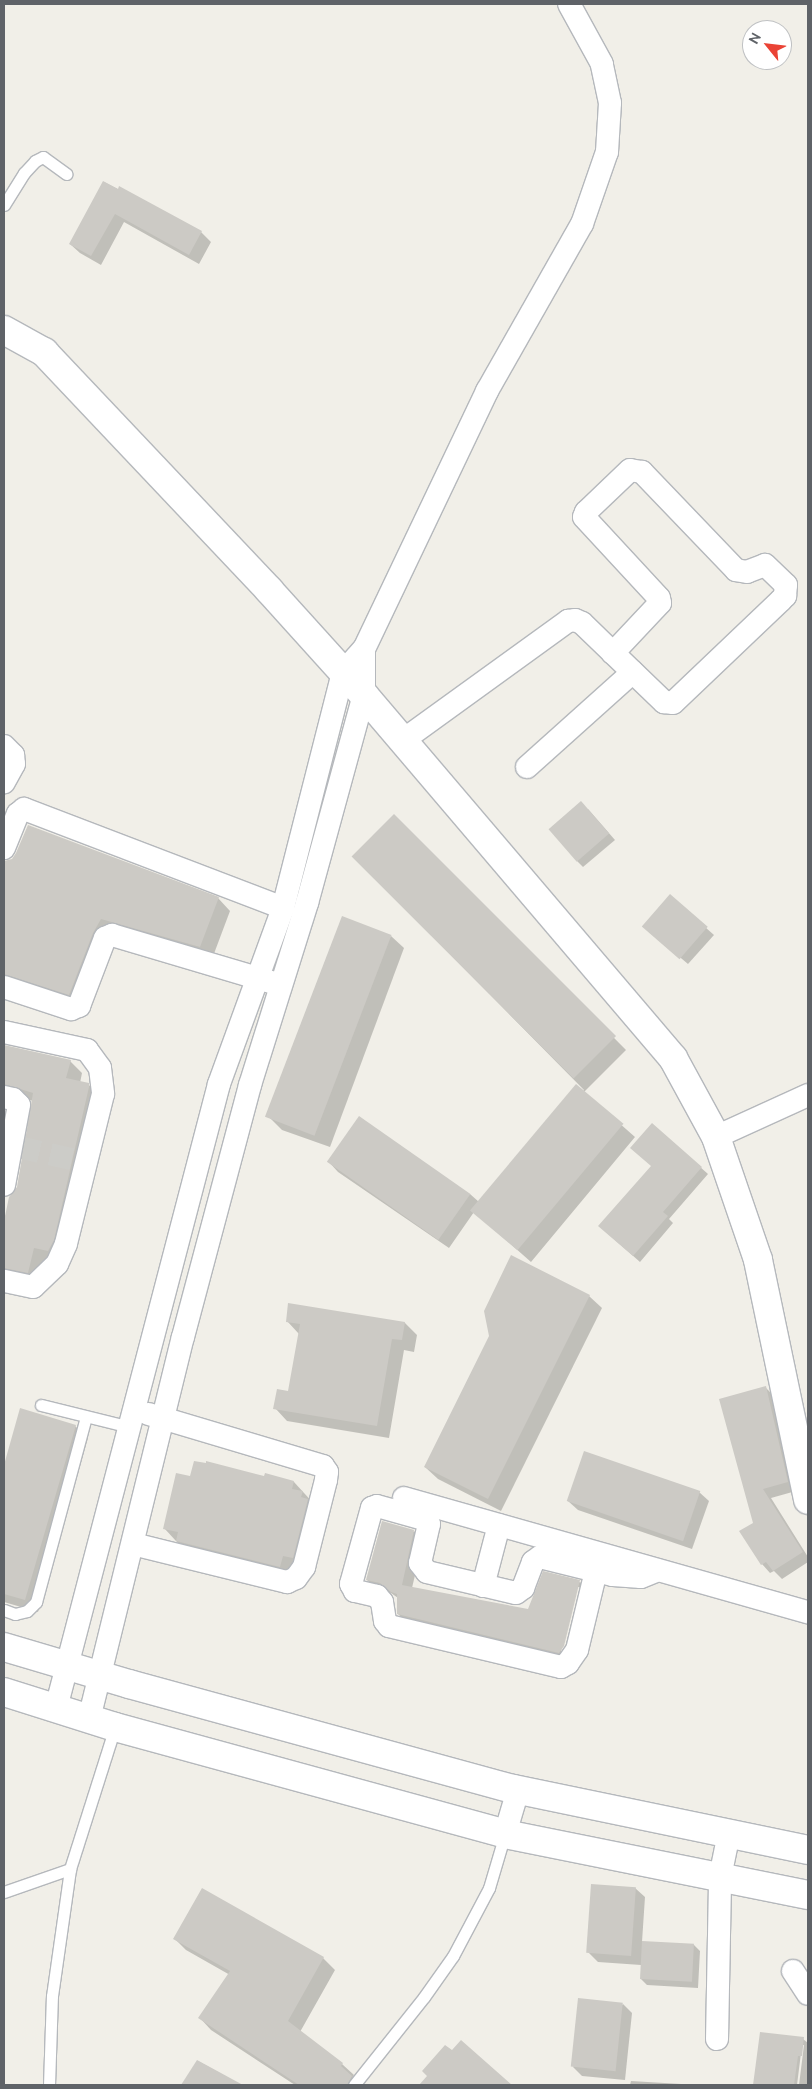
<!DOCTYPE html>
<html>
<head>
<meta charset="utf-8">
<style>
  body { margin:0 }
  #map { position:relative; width:812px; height:2089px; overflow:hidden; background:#f1efe8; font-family:Ubuntu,sans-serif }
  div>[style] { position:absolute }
  .shadow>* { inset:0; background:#0003 }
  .building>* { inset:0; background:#cccac5; transform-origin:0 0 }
  .minor-tunnel>* { height:22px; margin-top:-11px; transform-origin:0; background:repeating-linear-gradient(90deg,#ccccc8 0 22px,transparent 0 33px) }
  .roads { filter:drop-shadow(1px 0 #b5b8bc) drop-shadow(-1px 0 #b5b8bc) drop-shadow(0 1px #b5b8bc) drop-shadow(0 -1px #b5b8bc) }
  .service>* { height:11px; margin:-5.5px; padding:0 5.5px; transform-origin:5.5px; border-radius:5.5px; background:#fff }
  .minor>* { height:22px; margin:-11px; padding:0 11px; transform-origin:11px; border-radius:11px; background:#fff }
  .tertiary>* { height:28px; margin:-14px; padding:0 14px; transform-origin:14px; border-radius:14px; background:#fff }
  span { translate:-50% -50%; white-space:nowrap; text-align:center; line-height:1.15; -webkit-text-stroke:5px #fff; paint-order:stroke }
  .frame { position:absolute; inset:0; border:5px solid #5f6368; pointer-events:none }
  .north { position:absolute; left:742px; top:20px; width:50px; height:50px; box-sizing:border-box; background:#fff; border:1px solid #bfc1c3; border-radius:50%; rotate:299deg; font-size:14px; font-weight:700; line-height:20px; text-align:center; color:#5f6368 }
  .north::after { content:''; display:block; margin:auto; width:18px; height:22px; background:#ea4335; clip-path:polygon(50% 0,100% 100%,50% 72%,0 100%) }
</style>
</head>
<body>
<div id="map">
  <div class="shadow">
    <i style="clip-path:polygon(104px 182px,201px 232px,211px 242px,199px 264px,124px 222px,101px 265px,80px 253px,70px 244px)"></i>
    <i style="clip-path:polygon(588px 809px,615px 840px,583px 867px,577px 861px)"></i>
    <i style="clip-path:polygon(394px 816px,626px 1050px,584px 1092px,635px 1137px,531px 1262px,474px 1212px,449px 1248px,338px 1172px,329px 1162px,470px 1194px,479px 1202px,584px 1090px,354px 857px)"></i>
    <i style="clip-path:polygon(5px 862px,218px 898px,230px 911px,212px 959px,113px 931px,82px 1006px,4px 983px)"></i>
    <i style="clip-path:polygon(670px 896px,714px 935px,688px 964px,650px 932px)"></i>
    <i style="clip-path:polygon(391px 936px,404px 948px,330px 1147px,282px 1130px,269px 1117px)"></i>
    <i style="clip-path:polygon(4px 1047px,70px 1061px,82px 1073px,80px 1083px,88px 1084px,101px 1097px,66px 1252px,41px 1284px,4px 1285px,4px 1219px,18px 1188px,33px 1101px,20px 1096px,4px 1096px)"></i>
    <i style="clip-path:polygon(652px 1124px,708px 1174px,669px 1219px,673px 1223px,640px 1262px,606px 1232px,652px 1166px)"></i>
    <i style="clip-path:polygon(589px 1296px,602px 1308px,501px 1511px,438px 1479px,425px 1467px)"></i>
    <i style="clip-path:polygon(287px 1321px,405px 1323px,417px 1335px,414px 1352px,404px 1350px,389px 1438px,287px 1421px,275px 1408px,289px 1392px,299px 1334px)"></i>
    <i style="clip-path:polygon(766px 1388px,774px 1396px,796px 1491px,771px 1498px,808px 1557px,808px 1562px,782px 1579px,774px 1571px,770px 1573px,762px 1564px,754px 1523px)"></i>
    <i style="clip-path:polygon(21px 1410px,75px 1426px,88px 1438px,38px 1612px,4px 1602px,4px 1469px)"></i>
    <i style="clip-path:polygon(191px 1478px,265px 1478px,294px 1482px,315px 1505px,293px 1578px,190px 1553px,176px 1541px,164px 1528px)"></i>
    <i style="clip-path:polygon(699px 1492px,709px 1501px,692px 1549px,578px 1510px,568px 1501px)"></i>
    <i style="clip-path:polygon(evenodd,414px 1531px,423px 1541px,412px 1588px,529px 1610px,580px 1582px,589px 1591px,569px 1662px,408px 1624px,398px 1614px,398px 1598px,391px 1593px,377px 1589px,367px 1580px,414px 1531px,577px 1587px,580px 1587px,564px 1652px,561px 1651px,577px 1587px)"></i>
    <i style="clip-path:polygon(635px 1888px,645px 1897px,642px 1942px,694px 1945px,700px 1951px,698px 1988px,647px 1985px,641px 1979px,641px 1965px,598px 1962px,588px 1952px)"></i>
    <i style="clip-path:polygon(202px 1890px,323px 1958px,335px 1970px,300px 2032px,342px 2064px,354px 2075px,352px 2078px,360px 2085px,295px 2085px,211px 2030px,200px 2018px,230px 1975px,186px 1950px,175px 1939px)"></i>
    <i style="clip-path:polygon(623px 2004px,632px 2013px,625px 2080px,582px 2076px,573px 2067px)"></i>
    <i style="clip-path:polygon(761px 2033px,803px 2039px,808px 2043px,808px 2085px,799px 2085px,804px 2045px,802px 2045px,797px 2085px,755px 2085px)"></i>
    <i style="clip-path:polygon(461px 2042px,511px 2085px,421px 2085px)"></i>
    <i style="clip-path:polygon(198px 2061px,232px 2080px,237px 2085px,184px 2085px)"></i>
    <i style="clip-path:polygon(631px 2081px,698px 2085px,630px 2085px)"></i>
  </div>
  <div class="building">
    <i style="clip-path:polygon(103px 181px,118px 189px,119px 186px,202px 231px,189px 255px,115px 214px,91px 256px,69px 244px)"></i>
    <i style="left:581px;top:801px;width:43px;height:43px;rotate:49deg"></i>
    <i style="left:394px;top:814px;width:314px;height:60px;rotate:45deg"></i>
    <i style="clip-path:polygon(28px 825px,219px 897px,200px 947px,101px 919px,93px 933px,69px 995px,4px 974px,4px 861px,12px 859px,16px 853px)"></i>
    <i style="left:670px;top:894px;width:50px;height:43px;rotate:41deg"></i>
    <i style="left:342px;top:916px;width:53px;height:215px;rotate:21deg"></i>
    <i style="clip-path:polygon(4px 1045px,71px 1060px,66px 1078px,89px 1083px,89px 1087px,54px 1240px,48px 1251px,34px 1248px,28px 1273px,4px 1268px,4px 1221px,9px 1197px,17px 1187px,33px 1093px,4px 1084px)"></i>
    <i style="left:576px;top:1084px;width:62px;height:165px;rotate:40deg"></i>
    <i style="left:359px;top:1116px;width:136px;height:56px;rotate:35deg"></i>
    <i style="clip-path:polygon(652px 1123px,702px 1167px,663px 1212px,668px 1216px,633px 1256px,598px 1226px,651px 1166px,630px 1148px)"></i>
    <i style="clip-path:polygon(511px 1255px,590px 1295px,488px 1499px,424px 1467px,489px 1336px,484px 1311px)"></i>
    <i style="clip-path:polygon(288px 1303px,405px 1322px,402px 1340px,392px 1339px,377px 1426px,273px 1409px,277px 1389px,288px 1391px,300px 1324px,286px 1322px)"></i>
    <i style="clip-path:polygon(766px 1386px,788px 1482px,763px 1489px,803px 1552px,773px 1571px,766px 1562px,761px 1565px,739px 1531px,753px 1523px,719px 1399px)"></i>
    <i style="clip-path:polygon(20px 1408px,76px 1425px,25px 1600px,4px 1594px,4px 1465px)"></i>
    <i style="left:584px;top:1451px;width:123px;height:53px;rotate:19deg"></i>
    <i style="clip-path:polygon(194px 1461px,206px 1463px,206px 1461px,264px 1476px,265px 1473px,294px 1481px,292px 1489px,303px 1491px,301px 1497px,308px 1499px,293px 1558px,283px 1556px,280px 1567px,176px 1541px,178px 1532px,163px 1529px,176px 1473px,190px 1476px)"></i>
    <i style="clip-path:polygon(382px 1521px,414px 1530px,402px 1585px,528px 1609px,543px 1571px,580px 1580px,564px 1646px,559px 1653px,397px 1614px,397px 1594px,391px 1592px,380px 1583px,366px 1580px)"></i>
    <i style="left:591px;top:1884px;width:45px;height:69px;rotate:4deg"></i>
    <i style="clip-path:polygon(202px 1888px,324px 1957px,288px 2021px,343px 2063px,341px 2066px,352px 2076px,347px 2085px,299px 2085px,198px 2018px,230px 1971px,173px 1939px)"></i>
    <i style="left:642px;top:1941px;width:52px;height:38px;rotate:3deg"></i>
    <i style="left:578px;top:1998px;width:45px;height:69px;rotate:6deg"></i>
    <i style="clip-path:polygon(760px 2032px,804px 2037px,802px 2056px,798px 2056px,794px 2085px,753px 2085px)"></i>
    <i style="clip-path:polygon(461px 2040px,512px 2085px,419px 2085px,427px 2076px,422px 2071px,445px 2045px,452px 2050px)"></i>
    <i style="clip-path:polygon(197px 2060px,243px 2085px,181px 2085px)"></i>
  </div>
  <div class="minor-tunnel">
    <i style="left:18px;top:1147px;width:58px;rotate:12.8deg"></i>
  </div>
  <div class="roads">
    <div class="service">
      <i style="left:4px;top:205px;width:38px;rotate:-58deg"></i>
      <i style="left:24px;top:173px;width:16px;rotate:-47deg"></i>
      <i style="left:35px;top:161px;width:9px;rotate:-27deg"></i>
      <i style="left:43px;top:157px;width:29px;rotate:36deg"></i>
      <i style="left:41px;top:1405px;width:92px;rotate:13.9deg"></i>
      <i style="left:4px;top:1610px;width:12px;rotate:20deg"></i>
      <i style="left:15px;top:1614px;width:12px;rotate:-14deg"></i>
      <i style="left:27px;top:1611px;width:13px;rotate:-45deg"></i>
      <i style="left:36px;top:1602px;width:192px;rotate:-74.9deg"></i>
      <i style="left:4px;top:1892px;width:70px;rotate:-19.2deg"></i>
      <i style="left:49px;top:2085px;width:89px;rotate:-88.1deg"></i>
      <i style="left:52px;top:1996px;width:128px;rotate:-81.9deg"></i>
      <i style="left:70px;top:1869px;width:149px;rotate:-72.4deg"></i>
      <i style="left:354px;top:2085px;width:112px;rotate:-51.5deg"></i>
      <i style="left:424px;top:1997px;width:50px;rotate:-54.7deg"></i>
      <i style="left:453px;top:1956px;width:77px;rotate:-62.1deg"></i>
      <i style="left:489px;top:1888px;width:56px;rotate:-73.5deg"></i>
    </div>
    <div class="minor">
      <i style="left:402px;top:741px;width:205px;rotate:-35.9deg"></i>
      <i style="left:568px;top:621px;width:7px;rotate:-8deg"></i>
      <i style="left:575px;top:620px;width:8px;rotate:23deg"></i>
      <i style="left:582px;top:623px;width:43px;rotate:44.1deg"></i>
      <i style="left:613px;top:653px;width:71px;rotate:43.9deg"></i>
      <i style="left:664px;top:702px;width:9px;rotate:6deg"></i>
      <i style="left:673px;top:703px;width:149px;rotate:-43.6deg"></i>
      <i style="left:781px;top:600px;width:6px;rotate:-45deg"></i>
      <i style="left:785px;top:596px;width:11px;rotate:-85deg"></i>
      <i style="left:786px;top:585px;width:29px;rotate:-136deg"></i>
      <i style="left:765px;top:565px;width:19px;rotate:159deg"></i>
      <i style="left:747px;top:572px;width:11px;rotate:-170deg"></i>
      <i style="left:736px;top:570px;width:136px;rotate:-133.8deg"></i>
      <i style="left:642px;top:472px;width:12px;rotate:-171deg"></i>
      <i style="left:630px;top:470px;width:61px;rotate:136.3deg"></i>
      <i style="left:586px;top:512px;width:5px;rotate:112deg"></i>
      <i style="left:584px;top:517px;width:110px;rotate:47.2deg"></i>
      <i style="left:659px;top:598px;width:5px;rotate:79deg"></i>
      <i style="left:660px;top:603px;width:69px;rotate:133.2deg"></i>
      <i style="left:4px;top:746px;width:13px;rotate:45deg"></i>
      <i style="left:13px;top:755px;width:9px;rotate:84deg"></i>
      <i style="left:14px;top:764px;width:21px;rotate:119deg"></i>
      <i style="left:527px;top:767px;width:142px;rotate:-41.9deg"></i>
      <i style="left:4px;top:848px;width:37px;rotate:-68deg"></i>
      <i style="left:18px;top:814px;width:8px;rotate:-40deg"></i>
      <i style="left:24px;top:809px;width:277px;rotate:20.9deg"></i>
      <i style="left:4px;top:987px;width:71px;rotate:18.2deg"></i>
      <i style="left:71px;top:1009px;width:9px;rotate:-21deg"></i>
      <i style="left:79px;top:1006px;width:73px;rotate:-69.1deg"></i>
      <i style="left:105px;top:938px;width:8px;rotate:-23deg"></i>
      <i style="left:112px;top:935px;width:166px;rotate:16.5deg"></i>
      <i style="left:4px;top:1032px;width:85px;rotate:12.2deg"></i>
      <i style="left:87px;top:1050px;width:22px;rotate:54deg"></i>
      <i style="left:100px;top:1068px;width:26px;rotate:83deg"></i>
      <i style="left:103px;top:1094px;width:154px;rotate:103.9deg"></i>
      <i style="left:66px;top:1244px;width:22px;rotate:114deg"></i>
      <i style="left:57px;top:1264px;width:33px;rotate:136deg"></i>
      <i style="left:33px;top:1287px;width:30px;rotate:-168deg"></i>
      <i style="left:4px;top:1097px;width:9px;rotate:13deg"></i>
      <i style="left:13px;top:1099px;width:8px;rotate:45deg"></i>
      <i style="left:19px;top:1105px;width:81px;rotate:100.6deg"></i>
      <i style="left:716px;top:1137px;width:101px;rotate:-24.5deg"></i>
      <i style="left:404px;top:1498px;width:420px;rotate:15.8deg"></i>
      <i style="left:133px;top:1544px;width:159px;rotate:13.9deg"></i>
      <i style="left:287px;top:1582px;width:10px;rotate:-24deg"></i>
      <i style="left:296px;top:1578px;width:14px;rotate:-54deg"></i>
      <i style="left:304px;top:1567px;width:90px;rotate:-75.8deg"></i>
      <i style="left:326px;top:1480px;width:8px;rotate:-83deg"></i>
      <i style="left:327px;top:1472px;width:7px;rotate:-124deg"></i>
      <i style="left:323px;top:1466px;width:182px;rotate:-163.4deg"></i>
      <i style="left:596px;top:1571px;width:81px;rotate:103.5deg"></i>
      <i style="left:577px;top:1650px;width:16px;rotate:125deg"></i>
      <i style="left:568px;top:1663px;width:8px;rotate:150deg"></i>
      <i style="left:561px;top:1667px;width:177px;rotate:-166.6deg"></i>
      <i style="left:389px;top:1626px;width:6px;rotate:-129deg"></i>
      <i style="left:385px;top:1621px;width:19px;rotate:-99deg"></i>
      <i style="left:382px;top:1602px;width:8px;rotate:-130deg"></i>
      <i style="left:377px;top:1596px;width:23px;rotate:-167deg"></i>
      <i style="left:355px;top:1591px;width:8px;rotate:-120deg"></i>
      <i style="left:351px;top:1584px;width:79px;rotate:-74.6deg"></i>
      <i style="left:372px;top:1508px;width:5px;rotate:-22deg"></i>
      <i style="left:377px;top:1506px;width:49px;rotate:15.5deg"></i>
      <i style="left:424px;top:1519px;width:7px;rotate:45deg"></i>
      <i style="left:429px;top:1524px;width:40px;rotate:103deg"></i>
      <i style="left:420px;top:1563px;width:11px;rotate:52deg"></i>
      <i style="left:427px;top:1572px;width:91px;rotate:13.3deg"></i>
      <i style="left:516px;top:1593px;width:9px;rotate:-36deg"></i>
      <i style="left:523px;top:1588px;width:28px;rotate:-69deg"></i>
      <i style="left:533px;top:1562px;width:9px;rotate:-36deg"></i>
      <i style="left:540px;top:1557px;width:75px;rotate:13.9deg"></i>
      <i style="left:613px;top:1575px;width:28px;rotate:4deg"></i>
      <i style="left:641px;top:1577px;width:18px;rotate:-22deg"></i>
      <i style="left:483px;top:1586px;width:63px;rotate:-75.3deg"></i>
      <i style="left:56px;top:1708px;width:645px;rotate:-75.36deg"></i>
      <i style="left:219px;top:1084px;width:187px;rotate:-70deg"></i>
      <i style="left:283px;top:908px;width:244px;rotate:-75.7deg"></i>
      <i style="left:343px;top:672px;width:31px;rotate:-48deg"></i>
      <i style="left:364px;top:649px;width:286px;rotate:-64.5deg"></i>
      <i style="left:487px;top:391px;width:192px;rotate:-60.4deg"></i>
      <i style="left:582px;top:224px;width:76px;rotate:-70.9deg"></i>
      <i style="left:607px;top:152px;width:49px;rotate:-86.5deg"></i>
      <i style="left:610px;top:103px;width:40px;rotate:-102deg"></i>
      <i style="left:602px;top:64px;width:68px;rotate:-118.8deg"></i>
      <i style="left:89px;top:1719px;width:393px;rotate:-76.2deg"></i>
      <i style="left:183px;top:1337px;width:261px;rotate:-75.1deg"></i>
      <i style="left:250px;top:1085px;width:191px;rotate:-72.6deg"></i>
      <i style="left:307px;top:903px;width:216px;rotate:-74.7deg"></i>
      <i style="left:364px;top:695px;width:46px;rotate:-90deg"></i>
      <i style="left:505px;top:1834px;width:46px;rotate:-73.5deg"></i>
      <i style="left:793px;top:1971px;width:27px;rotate:57deg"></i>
      <i style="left:717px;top:2039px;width:162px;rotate:-88.9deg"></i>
      <i style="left:720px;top:1877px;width:45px;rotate:-78.4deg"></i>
    </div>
    <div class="tertiary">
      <i style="left:4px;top:330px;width:46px;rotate:28.8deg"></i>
      <i style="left:44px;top:352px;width:328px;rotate:46.6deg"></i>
      <i style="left:269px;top:590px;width:142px;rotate:47.9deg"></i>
      <i style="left:364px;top:695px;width:477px;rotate:49.6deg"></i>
      <i style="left:673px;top:1058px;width:90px;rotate:61.4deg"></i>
      <i style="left:716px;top:1137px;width:130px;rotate:71.1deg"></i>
      <i style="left:758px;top:1260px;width:245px;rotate:78.2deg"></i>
      <i style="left:4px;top:1647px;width:130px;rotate:16.5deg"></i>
      <i style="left:129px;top:1684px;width:399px;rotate:15.3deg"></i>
      <i style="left:514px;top:1789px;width:300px;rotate:11.7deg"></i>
      <i style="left:4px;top:1692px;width:116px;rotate:17.5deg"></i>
      <i style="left:115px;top:1727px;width:404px;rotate:15.3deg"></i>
      <i style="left:505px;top:1834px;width:309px;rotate:11.4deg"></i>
    </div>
  </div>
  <div class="frame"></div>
  <div class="north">N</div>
</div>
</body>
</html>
